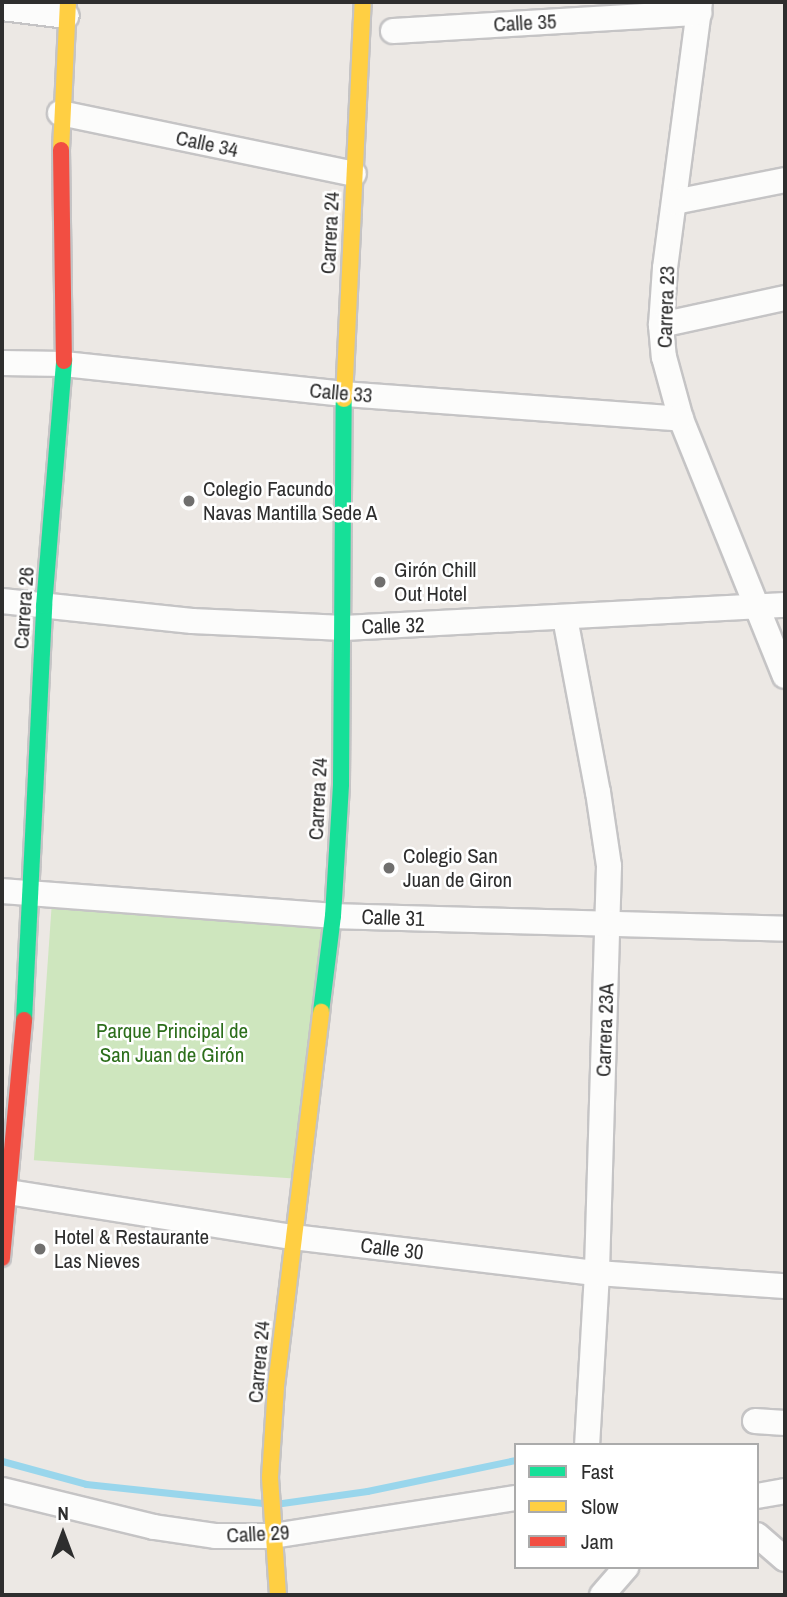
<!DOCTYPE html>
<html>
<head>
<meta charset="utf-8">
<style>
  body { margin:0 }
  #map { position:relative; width:787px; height:1597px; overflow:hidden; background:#ece8e4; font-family:"Archivo Narrow",sans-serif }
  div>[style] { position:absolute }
  .green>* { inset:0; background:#cee6be; transform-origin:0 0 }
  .stream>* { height:7px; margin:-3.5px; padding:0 3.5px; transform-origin:3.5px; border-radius:3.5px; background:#99d6ec }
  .roads { filter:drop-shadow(2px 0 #c5c4c5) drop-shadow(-2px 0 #c5c4c5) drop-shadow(0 2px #c5c4c5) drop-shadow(0 -2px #c5c4c5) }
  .street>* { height:24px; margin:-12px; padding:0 12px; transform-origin:12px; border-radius:12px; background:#fcfcfb }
  .fast>* { height:16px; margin:-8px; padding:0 8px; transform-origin:8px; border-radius:8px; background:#16e098 }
  .slow>* { height:16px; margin:-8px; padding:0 8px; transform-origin:8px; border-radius:8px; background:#ffcf43 }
  .jam>* { height:16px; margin:-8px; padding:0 8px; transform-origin:8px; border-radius:8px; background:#f24e42 }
  .dots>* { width:19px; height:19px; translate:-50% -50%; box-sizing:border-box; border:4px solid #fff; border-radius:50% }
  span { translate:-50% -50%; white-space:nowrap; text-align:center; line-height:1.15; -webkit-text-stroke:5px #fff; paint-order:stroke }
  .street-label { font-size:21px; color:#2e2e2e }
  .poi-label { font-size:21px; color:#2e2e2e }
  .left { translate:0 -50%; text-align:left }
  .park-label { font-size:21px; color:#2c6e1b }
  .frame { position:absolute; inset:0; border:4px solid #2e2e2e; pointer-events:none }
  .legend { position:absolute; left:514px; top:1443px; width:245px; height:126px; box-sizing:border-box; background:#fff; border:2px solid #ababab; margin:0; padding:9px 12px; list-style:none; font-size:21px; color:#2e2e2e }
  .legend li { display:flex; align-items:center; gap:14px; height:35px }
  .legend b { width:35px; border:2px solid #ababab }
  .north { position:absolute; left:28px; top:1499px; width:70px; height:70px; -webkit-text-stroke:5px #fff; paint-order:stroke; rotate:0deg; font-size:19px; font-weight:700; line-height:28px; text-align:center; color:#2e2e2e }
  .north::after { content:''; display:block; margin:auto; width:24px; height:32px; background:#2e2e2e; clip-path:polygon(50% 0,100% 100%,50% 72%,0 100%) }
</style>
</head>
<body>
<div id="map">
  <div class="green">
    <i style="left:52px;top:901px;width:275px;height:260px;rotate:4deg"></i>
  </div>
  <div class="stream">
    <i style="left:2px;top:1461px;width:87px;rotate:15.3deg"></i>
    <i style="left:86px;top:1484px;width:178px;rotate:6.1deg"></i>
    <i style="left:282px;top:1503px;width:86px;rotate:-8deg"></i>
    <i style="left:367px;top:1491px;width:152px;rotate:-11.8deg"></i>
  </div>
  <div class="roads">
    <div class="street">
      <i style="left:700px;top:2px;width:268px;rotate:97.5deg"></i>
      <i style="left:665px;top:268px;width:57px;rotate:94deg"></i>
      <i style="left:661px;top:325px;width:32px;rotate:85deg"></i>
      <i style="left:664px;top:357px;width:64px;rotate:74.7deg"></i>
      <i style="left:681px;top:419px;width:277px;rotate:68deg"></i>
      <i style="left:2px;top:8px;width:65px;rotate:7deg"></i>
      <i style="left:393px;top:31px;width:307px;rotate:-3.4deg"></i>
      <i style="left:60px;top:113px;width:300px;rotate:11.7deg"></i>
      <i style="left:675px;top:202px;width:112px;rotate:-11.3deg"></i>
      <i style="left:661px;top:325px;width:127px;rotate:-12.3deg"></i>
      <i style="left:2px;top:363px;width:62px;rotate:0.9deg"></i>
      <i style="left:64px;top:364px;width:282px;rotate:6.1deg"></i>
      <i style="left:344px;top:394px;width:338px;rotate:4.2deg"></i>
      <i style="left:2px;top:601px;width:191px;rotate:6deg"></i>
      <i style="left:192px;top:621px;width:152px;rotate:2.6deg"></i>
      <i style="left:344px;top:628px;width:442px;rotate:-3deg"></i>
      <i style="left:565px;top:618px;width:177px;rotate:79.3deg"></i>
      <i style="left:598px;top:792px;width:75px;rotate:81.5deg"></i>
      <i style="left:609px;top:866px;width:407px;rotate:91.7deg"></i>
      <i style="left:597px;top:1273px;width:172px;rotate:93.3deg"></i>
      <i style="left:2px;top:891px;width:332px;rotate:4.3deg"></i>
      <i style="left:333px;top:916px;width:452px;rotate:1.6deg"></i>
      <i style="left:2px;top:1191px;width:295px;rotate:9deg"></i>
      <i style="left:293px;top:1237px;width:306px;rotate:6.8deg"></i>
      <i style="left:597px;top:1273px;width:188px;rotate:4deg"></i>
      <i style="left:755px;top:1421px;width:30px;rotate:4deg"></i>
      <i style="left:2px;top:1490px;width:156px;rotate:13.7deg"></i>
      <i style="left:154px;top:1527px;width:63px;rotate:8.3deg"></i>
      <i style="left:216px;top:1536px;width:57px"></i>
      <i style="left:273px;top:1536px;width:246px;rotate:-8.9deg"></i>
      <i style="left:757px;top:1496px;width:28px;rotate:-10deg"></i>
      <i style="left:757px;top:1535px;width:37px;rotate:41deg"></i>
      <i style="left:602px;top:1595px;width:37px;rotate:-49deg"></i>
    </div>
    <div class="fast">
      <i style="left:321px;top:1012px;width:97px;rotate:-82.9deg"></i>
      <i style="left:333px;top:916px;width:132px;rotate:-86.5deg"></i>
      <i style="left:341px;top:784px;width:385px;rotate:-89.6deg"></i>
      <i style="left:24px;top:1020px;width:414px;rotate:-87.2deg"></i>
      <i style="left:44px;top:606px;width:246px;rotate:-85.3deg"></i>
    </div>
    <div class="slow">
      <i style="left:61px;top:150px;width:148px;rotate:-87.3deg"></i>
      <i style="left:344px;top:399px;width:397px;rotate:-87.3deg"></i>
      <i style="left:278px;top:1595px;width:118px;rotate:-93.9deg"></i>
      <i style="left:270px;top:1477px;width:91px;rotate:-86.2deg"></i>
      <i style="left:276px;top:1386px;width:377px;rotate:-83.1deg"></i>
    </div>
    <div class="jam">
      <i style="left:61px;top:150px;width:211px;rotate:89.2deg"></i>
      <i style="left:2px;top:1258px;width:239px;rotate:-84.7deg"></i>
    </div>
  </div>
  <div class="dots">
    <i style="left:189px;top:501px;background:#706f6e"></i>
    <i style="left:380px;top:582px;background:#706f6e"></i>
    <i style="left:389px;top:868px;background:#706f6e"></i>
    <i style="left:40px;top:1249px;background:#706f6e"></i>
  </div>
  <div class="street-label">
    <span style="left:525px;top:23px;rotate:-3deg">Calle 35</span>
    <span style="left:207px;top:144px;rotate:12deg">Calle 34</span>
    <span style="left:330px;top:233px;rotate:-87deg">Carrera 24</span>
    <span style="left:666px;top:307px;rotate:-88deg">Carrera 23</span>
    <span style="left:341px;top:393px;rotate:5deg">Calle 33</span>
    <span style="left:24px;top:608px;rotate:-86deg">Carrera 26</span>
    <span style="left:393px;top:626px;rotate:-2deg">Calle 32</span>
    <span style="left:318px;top:799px;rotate:-87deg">Carrera 24</span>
    <span style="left:393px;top:918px;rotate:2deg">Calle 31</span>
    <span style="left:605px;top:1030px;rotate:-88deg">Carrera 23A</span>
    <span style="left:392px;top:1249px;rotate:7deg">Calle 30</span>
    <span style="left:259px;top:1362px;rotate:-85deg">Carrera 24</span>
    <span style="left:258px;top:1534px;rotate:-3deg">Calle 29</span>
  </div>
  <div class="poi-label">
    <span class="left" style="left:203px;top:501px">Colegio Facundo<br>Navas Mantilla Sede A</span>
    <span class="left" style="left:394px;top:582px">Girón Chill<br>Out Hotel</span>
    <span class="left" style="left:403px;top:868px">Colegio San<br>Juan de Giron</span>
    <span class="left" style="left:54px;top:1249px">Hotel &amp; Restaurante<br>Las Nieves</span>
  </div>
  <div class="park-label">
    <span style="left:172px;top:1043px">Parque Principal de<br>San Juan de Girón</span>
  </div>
  <div class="frame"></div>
  <ul class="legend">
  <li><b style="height:9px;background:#16e098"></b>Fast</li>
  <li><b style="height:9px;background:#ffcf43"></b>Slow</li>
  <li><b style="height:9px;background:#f24e42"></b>Jam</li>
  </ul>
  <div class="north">N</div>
</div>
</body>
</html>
